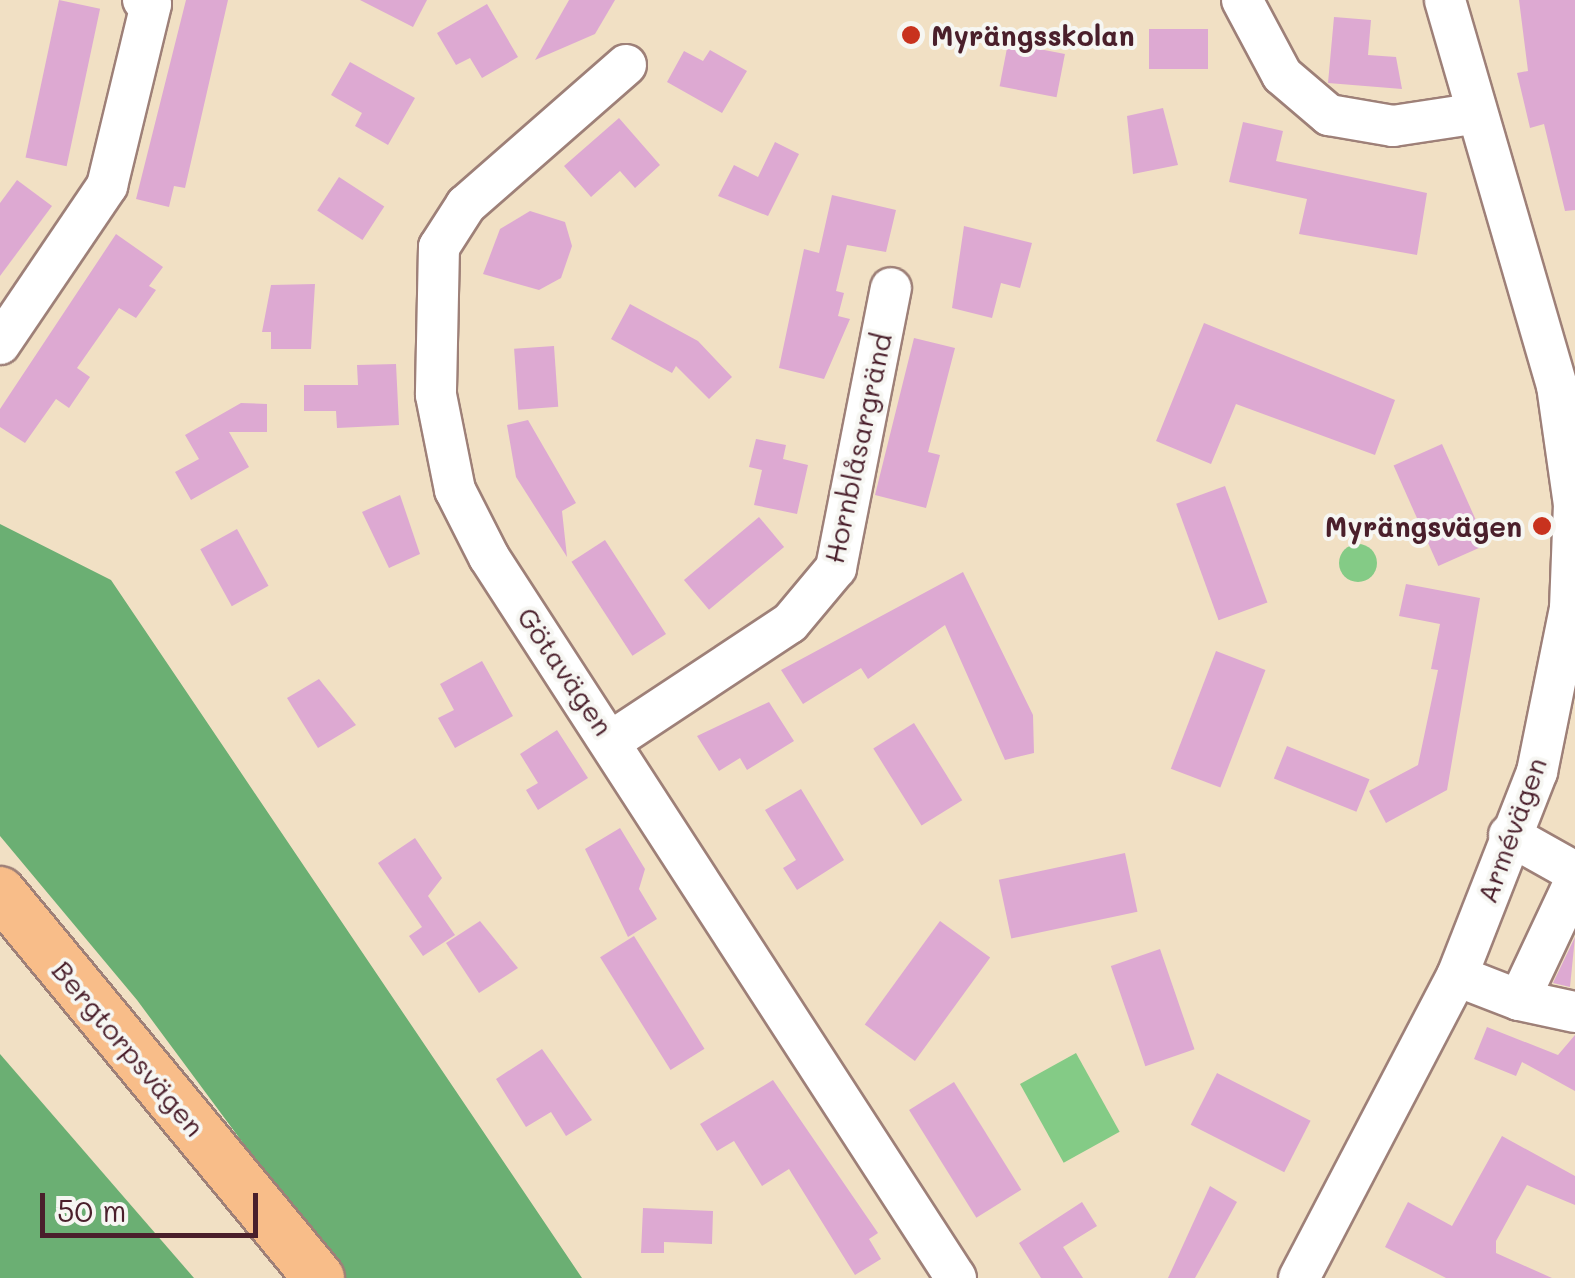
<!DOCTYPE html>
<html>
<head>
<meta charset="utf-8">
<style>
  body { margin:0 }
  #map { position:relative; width:1575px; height:1278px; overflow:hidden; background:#f1e0c4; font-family:Mali,sans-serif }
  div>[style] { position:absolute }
  .green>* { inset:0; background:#84cb86; transform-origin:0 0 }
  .round { border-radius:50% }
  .forest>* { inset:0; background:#6baf73 }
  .building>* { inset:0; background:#dda9d2; transform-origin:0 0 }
  .roads { filter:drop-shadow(2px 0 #9e8078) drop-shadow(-2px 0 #9e8078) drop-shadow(0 2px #9e8078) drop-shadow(0 -2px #9e8078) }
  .minor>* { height:40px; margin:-20px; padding:0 20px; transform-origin:20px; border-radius:20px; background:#fff }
  .major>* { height:50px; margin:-25px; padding:0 25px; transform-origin:25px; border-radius:25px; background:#f8bd89 }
  .dots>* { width:28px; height:28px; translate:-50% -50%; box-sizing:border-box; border:5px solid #f6f6f2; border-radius:50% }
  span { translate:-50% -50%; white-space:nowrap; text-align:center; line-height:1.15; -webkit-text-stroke:8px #f6f6f2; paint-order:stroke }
  .poi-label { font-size:28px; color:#4a1f2b; font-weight:700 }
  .left { translate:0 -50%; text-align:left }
  .right { translate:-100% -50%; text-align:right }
  .street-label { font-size:28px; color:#4a1f2b }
  .scale { position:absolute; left:40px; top:1193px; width:218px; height:45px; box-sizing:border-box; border:5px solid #4a1f2b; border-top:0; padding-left:12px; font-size:30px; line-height:35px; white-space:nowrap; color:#4a1f2b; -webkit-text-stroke:8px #f6f6f2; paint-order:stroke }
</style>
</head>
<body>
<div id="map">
  <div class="green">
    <i class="round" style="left:1339px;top:544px;width:38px;height:38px"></i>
    <i style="left:1076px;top:1053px;width:90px;height:64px;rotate:61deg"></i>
  </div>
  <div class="forest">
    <i style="clip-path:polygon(0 524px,111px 580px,582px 1278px,343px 1278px,137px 1000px,0 836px)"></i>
    <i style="clip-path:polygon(0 1054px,194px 1278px,0 1278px)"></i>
  </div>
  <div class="building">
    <i style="left:59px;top:0;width:42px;height:161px;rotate:12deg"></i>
    <i style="clip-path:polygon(186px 0,228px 0,185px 188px,174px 186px,169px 207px,136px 199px)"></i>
    <i style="clip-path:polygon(360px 0,427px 0,413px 27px)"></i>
    <i style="clip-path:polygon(569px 0,615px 0,595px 34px,535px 60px)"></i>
    <i style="clip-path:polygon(1519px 0,1575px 0,1575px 210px,1565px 211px,1544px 124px,1530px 128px,1517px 73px,1528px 71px)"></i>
    <i style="clip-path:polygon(487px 4px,518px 57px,482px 78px,470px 58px,456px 65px,437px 33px)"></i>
    <i style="clip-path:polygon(1334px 17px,1371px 20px,1368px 55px,1396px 57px,1402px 89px,1328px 83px)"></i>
    <i style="left:1149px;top:29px;width:59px;height:40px"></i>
    <i style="left:1008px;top:43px;width:58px;height:44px;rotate:11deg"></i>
    <i style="clip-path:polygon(710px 50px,747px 71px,722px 113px,667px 82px,684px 51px,703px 61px)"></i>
    <i style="clip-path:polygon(350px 62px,415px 98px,388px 145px,355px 126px,362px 113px,331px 95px)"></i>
    <i style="clip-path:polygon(1163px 108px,1178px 165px,1133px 174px,1127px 116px)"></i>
    <i style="clip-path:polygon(619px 118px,660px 165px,635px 188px,620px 171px,591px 197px,564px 166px)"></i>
    <i style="clip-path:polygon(1243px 122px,1283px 131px,1276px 161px,1427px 193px,1417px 255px,1299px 234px,1307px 199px,1229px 182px)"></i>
    <i style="clip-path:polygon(775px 142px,799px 154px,768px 216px,718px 196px,734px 165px,758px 177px)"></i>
    <i style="left:339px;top:177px;width:54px;height:40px;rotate:33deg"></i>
    <i style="clip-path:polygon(17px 180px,52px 206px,0 276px,0 203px)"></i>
    <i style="clip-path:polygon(832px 195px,896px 210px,886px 252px,847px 245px,836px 291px,844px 293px,838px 316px,850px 319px,824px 379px,779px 368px,804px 249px,819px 253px)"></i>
    <i style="clip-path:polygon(530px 211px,565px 222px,572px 246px,561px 278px,539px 290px,483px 274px,500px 229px)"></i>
    <i style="clip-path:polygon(964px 226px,1032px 243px,1020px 288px,1001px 283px,992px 318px,952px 308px)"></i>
    <i style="clip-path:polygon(116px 234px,163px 267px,149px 286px,156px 290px,136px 318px,119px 308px,77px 368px,90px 377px,69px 408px,56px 399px,25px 443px,0 427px,0 409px)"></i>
    <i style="clip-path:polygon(315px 284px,311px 349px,271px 349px,271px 332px,262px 332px,271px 285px)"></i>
    <i style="clip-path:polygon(630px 304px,698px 341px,732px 377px,709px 399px,676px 366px,672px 373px,611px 339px)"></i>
    <i style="clip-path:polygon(1204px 323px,1395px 400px,1375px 455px,1236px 404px,1211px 464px,1156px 441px)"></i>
    <i style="clip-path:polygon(914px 338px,955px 348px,928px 452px,940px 455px,926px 508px,875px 495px)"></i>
    <i style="left:554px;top:346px;width:61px;height:40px;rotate:86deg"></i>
    <i style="clip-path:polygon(396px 364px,399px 425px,337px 428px,336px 411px,304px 411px,304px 385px,358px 385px,357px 365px)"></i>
    <i style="clip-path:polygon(241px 403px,267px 404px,267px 432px,229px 432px,249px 467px,191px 500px,175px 472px,199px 459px,185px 435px)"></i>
    <i style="clip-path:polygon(528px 420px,576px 503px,562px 511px,567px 557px,516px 477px,507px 425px)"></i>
    <i style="clip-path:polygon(756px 439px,786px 445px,783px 459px,808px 465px,797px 514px,754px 505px,762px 470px,749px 467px)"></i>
    <i style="left:1442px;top:444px;width:110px;height:53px;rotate:66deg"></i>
    <i style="left:1225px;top:486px;width:124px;height:52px;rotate:70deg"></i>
    <i style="clip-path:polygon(400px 495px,420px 554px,389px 568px,362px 512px)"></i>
    <i style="left:759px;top:517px;width:39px;height:98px;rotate:50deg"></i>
    <i style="left:237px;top:529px;width:65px;height:42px;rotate:61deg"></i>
    <i style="left:605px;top:540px;width:112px;height:40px;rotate:57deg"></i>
    <i style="clip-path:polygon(963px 572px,1033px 715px,1034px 753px,1005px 760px,945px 625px,868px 679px,861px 668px,803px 704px,781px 670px)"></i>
    <i style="clip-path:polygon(1406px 584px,1480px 598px,1447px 790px,1386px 823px,1369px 791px,1418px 765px,1438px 670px,1431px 669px,1440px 624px,1399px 616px)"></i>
    <i style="left:1216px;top:651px;width:53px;height:126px;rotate:21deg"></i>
    <i style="clip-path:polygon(482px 661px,513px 716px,455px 748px,438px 718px,454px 710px,440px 684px)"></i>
    <i style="clip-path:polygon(319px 679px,356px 725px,318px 748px,287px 698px)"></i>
    <i style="clip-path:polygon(769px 702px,794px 741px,747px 770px,740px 758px,719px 771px,697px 736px)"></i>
    <i style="left:914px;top:723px;width:91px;height:48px;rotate:58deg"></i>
    <i style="clip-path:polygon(557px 730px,588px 778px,538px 810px,526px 790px,538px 783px,520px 754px)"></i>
    <i style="left:1287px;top:746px;width:89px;height:35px;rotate:22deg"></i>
    <i style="clip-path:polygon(801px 789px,844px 860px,797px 890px,783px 868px,796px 860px,765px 810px)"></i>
    <i style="clip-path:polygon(620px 828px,645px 869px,639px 889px,657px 919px,628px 937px,585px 849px)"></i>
    <i style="clip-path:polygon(415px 838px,442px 878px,428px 896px,455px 935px,423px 956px,409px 936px,422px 927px,378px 863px)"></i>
    <i style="left:1125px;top:853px;width:60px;height:129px;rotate:78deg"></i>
    <i style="clip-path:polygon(480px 921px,518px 968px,479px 993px,446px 943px)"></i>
    <i style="left:940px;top:921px;width:62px;height:128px;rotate:36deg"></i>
    <i style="left:634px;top:936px;width:133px;height:40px;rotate:58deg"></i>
    <i style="clip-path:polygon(1575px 937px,1570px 987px,1553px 983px)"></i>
    <i style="left:1160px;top:949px;width:106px;height:52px;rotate:71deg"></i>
    <i style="clip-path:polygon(1487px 1027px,1558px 1055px,1575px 1035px,1575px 1091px,1522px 1062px,1516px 1076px,1474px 1059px)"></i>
    <i style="clip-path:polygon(542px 1049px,592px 1120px,566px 1136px,551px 1112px,526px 1127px,496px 1079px)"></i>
    <i style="left:1217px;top:1073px;width:105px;height:58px;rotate:27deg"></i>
    <i style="clip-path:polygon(773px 1080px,878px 1233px,869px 1239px,881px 1259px,855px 1275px,789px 1169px,762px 1186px,734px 1141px,717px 1151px,700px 1124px)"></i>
    <i style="left:954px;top:1082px;width:127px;height:53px;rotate:58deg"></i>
    <i style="clip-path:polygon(1502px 1136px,1575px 1176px,1575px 1205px,1527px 1185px,1496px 1241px,1496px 1253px,1552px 1278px,1446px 1278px,1385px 1247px,1408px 1202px,1452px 1226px)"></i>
    <i style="clip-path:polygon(1210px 1186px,1237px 1202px,1195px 1278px,1168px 1278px)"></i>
    <i style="clip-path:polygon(1082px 1202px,1097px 1226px,1063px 1247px,1083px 1278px,1041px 1278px,1019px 1243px)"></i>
    <i style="clip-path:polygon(643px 1208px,713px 1211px,712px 1244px,664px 1242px,664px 1253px,641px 1253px)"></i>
  </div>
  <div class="roads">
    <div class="minor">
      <i style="left:1242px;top:0;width:85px;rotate:61.9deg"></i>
      <i style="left:1282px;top:75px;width:62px;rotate:40.4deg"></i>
      <i style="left:1329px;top:115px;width:65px;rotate:9.8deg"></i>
      <i style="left:1393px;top:126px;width:80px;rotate:-8.6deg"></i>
      <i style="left:626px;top:65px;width:213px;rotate:138.8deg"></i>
      <i style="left:466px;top:205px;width:50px;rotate:122.7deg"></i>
      <i style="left:439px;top:247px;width:148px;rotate:91.2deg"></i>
      <i style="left:436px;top:395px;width:97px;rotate:78.7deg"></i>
      <i style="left:455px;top:490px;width:75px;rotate:63.1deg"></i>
      <i style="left:489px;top:557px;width:859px;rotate:57.07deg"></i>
      <i style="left:0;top:344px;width:191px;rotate:-55.9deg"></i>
      <i style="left:107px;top:186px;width:187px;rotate:-76.4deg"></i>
      <i style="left:151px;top:4px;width:9px;rotate:-153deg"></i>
      <i style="left:613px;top:740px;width:212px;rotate:-33.5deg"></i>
      <i style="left:790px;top:623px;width:72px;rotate:-50.1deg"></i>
      <i style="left:836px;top:568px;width:285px;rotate:-78.9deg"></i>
      <i style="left:1509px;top:835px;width:76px;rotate:29.3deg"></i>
      <i style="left:1457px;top:976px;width:66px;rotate:21.2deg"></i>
      <i style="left:1519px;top:1000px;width:132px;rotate:-64.8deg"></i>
      <i style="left:1519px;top:1000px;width:57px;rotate:12.1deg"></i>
      <i style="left:1299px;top:1278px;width:341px;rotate:-62.4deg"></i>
      <i style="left:1457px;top:976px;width:219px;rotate:-68.6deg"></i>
      <i style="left:1537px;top:772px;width:167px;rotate:-78.6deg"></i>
      <i style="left:1570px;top:608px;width:103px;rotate:-87.8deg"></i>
      <i style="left:1574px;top:505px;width:120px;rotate:-98.1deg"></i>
      <i style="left:1557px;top:386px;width:402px;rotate:-106.2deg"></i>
    </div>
    <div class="major">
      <i style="left:0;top:892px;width:501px;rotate:50.43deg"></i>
    </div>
  </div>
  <div class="dots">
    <i style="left:911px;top:35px;background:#c8321e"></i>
    <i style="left:1542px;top:526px;background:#c8321e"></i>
  </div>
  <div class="poi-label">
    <span class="left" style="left:931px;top:35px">Myrängsskolan</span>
    <span class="right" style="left:1522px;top:526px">Myrängsvägen</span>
  </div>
  <div class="street-label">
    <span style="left:857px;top:448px;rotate:-78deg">Hornblåsargränd</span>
    <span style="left:566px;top:671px;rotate:56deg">Götavägen</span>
    <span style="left:1511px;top:830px;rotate:-70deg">Armévägen</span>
    <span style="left:129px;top:1048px;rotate:50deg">Bergtorpsvägen</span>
  </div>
  <div class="scale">50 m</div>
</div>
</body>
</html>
